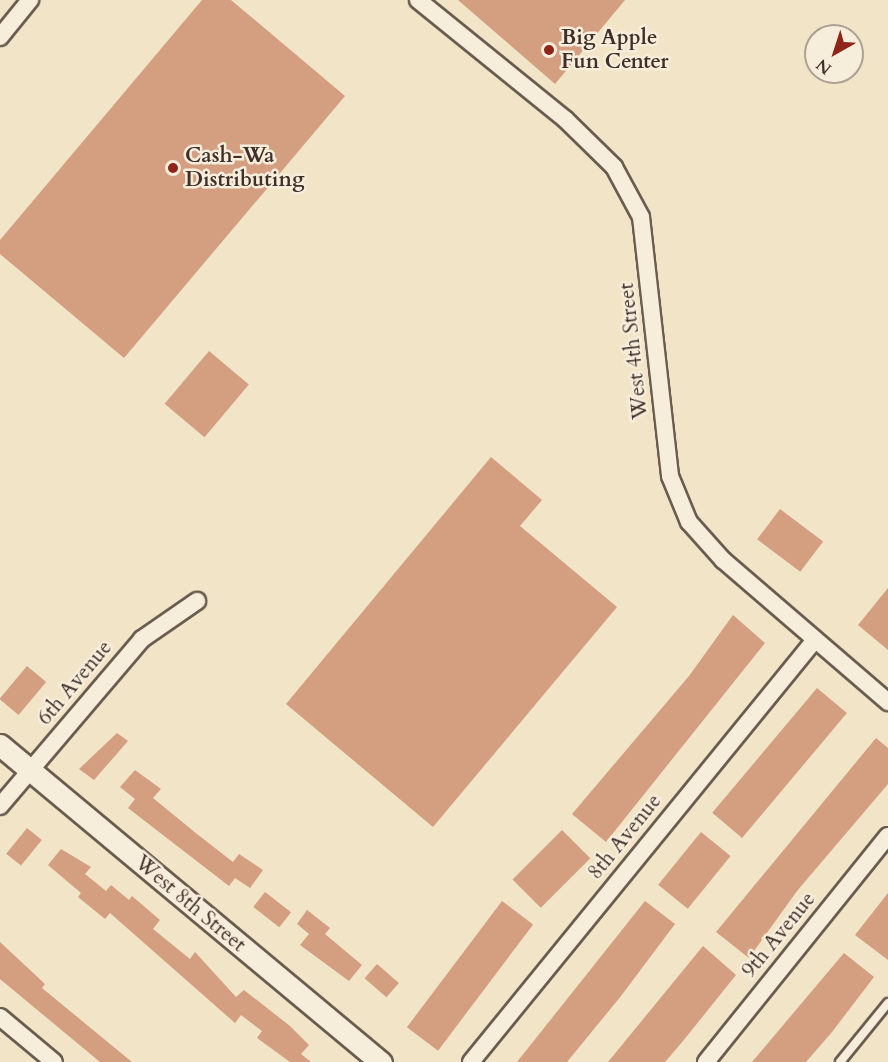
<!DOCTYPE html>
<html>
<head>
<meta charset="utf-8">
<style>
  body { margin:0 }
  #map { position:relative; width:888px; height:1062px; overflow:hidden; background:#f2e4c7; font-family:Cardo,serif }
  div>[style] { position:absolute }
  .building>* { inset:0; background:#d49e80; transform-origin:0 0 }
  .roads { filter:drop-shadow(2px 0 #6b5c50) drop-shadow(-2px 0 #6b5c50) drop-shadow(0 2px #6b5c50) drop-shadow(0 -2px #6b5c50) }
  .service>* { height:8px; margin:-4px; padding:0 4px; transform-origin:4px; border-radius:4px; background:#f7eddb }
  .minor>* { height:16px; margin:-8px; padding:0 8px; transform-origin:8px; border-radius:8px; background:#f7eddb }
  .tertiary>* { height:21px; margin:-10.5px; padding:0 10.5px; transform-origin:10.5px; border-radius:10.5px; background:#f7eddb }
  .dots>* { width:16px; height:16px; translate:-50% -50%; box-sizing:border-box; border:3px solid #f7eddb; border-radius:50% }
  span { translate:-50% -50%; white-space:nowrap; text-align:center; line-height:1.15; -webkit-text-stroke:5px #f7eddb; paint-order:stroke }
  .poi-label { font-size:21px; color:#3e2f29; font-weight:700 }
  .left { translate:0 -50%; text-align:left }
  .street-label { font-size:21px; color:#3e2f29 }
  .north { position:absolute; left:804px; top:24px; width:60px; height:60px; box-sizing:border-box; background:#f7eddb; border:2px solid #ada194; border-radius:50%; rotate:219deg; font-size:16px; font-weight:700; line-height:24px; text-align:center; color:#3e2f29 }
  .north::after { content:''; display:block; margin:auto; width:21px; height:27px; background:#8f2418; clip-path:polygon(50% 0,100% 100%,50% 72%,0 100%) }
</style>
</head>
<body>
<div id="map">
  <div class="building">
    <i style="clip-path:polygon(202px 0,231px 0,345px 96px,124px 358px,0 254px,0 240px)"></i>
    <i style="clip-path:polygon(458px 0,625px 0,555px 84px)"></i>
    <i style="left:209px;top:351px;width:52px;height:69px;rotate:40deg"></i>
    <i style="clip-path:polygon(491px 457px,542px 500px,520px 526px,617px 607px,433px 827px,286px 704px)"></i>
    <i style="left:780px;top:509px;width:54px;height:38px;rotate:37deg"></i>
    <i style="clip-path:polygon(888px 588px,888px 650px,858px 625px)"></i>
    <i style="clip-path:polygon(733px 615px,765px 643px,606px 842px,572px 814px,689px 676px)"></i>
    <i style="left:27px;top:666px;width:25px;height:43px;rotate:40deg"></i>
    <i style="left:817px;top:688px;width:39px;height:163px;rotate:40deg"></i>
    <i style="clip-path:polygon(117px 733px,128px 741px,94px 780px,79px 769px)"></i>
    <i style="clip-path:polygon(876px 738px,888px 748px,888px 784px,797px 891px,749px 958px,716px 932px)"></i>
    <i style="clip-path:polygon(135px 770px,161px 789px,153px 798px,197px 834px,233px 862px,239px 854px,263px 870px,250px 888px,235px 878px,229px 886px,128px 808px,135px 799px,120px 787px)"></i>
    <i style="left:27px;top:828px;width:19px;height:33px;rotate:39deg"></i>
    <i style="left:562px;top:830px;width:40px;height:70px;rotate:45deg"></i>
    <i style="left:701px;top:832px;width:38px;height:68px;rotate:39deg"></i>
    <i style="clip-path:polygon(61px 849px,91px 867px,85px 874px,106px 891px,111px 885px,129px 900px,132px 896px,160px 920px,153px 929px,190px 959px,195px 952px,236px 997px,244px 990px,290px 1026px,309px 1045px,301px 1054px,311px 1062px,290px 1062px,257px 1038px,262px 1031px,241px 1015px,235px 1023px,110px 913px,105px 919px,78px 897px,81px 893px,48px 865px)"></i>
    <i style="left:265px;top:892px;width:33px;height:19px;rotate:38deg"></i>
    <i style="clip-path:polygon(888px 893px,888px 960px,855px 935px)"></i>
    <i style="left:502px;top:901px;width:39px;height:158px;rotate:37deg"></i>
    <i style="clip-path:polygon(645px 901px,675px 924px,621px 996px,567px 1062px,517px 1062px)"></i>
    <i style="clip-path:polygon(307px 910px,330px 928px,325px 934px,362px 965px,349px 981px,300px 945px,309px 934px,297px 924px)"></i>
    <i style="clip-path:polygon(0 942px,45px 984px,42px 988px,132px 1062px,100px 1062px,0 979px)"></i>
    <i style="clip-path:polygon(703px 946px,736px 975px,683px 1041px,665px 1062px,608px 1062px)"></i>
    <i style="clip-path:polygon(844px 953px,874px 977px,832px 1032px,806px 1062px,752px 1062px)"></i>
    <i style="left:377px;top:964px;width:29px;height:19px;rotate:41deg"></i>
  </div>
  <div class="roads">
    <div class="service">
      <i style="left:840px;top:1062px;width:76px;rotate:-50.9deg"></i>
    </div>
    <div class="minor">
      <i style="left:418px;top:0;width:189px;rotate:39deg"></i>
      <i style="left:565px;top:119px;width:69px;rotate:44.4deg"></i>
      <i style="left:614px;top:167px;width:57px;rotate:61.6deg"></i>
      <i style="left:641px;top:217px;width:261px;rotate:83.6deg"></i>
      <i style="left:670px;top:476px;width:50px;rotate:67.6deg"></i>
      <i style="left:689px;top:522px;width:51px;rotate:48.2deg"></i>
      <i style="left:723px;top:560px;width:218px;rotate:40.7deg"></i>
      <i style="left:0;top:37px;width:48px;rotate:-51deg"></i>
      <i style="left:0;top:806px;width:219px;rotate:-49.6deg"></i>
      <i style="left:142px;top:639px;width:67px;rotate:-34.6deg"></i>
      <i style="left:0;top:1017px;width:70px;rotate:39.8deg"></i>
      <i style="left:471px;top:1062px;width:543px;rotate:-50.83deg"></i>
      <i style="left:706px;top:1062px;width:290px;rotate:-51.2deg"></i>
    </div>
    <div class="tertiary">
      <i style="left:0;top:745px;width:496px;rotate:39.8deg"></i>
    </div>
  </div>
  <div class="dots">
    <i style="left:549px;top:50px;background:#8f2418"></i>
    <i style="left:173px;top:168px;background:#8f2418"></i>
  </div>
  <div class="poi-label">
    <span class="left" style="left:561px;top:50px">Big Apple<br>Fun Center</span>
    <span class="left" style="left:185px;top:168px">Cash-Wa<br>Distributing</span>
  </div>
  <div class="street-label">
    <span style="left:634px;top:351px;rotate:-96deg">West 4th Street</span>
    <span style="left:75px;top:683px;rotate:-50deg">6th Avenue</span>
    <span style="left:625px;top:837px;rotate:-51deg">8th Avenue</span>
    <span style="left:190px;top:904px;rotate:40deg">West 8th Street</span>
    <span style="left:779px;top:935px;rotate:-51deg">9th Avenue</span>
  </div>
  <div class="north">N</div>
</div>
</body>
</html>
